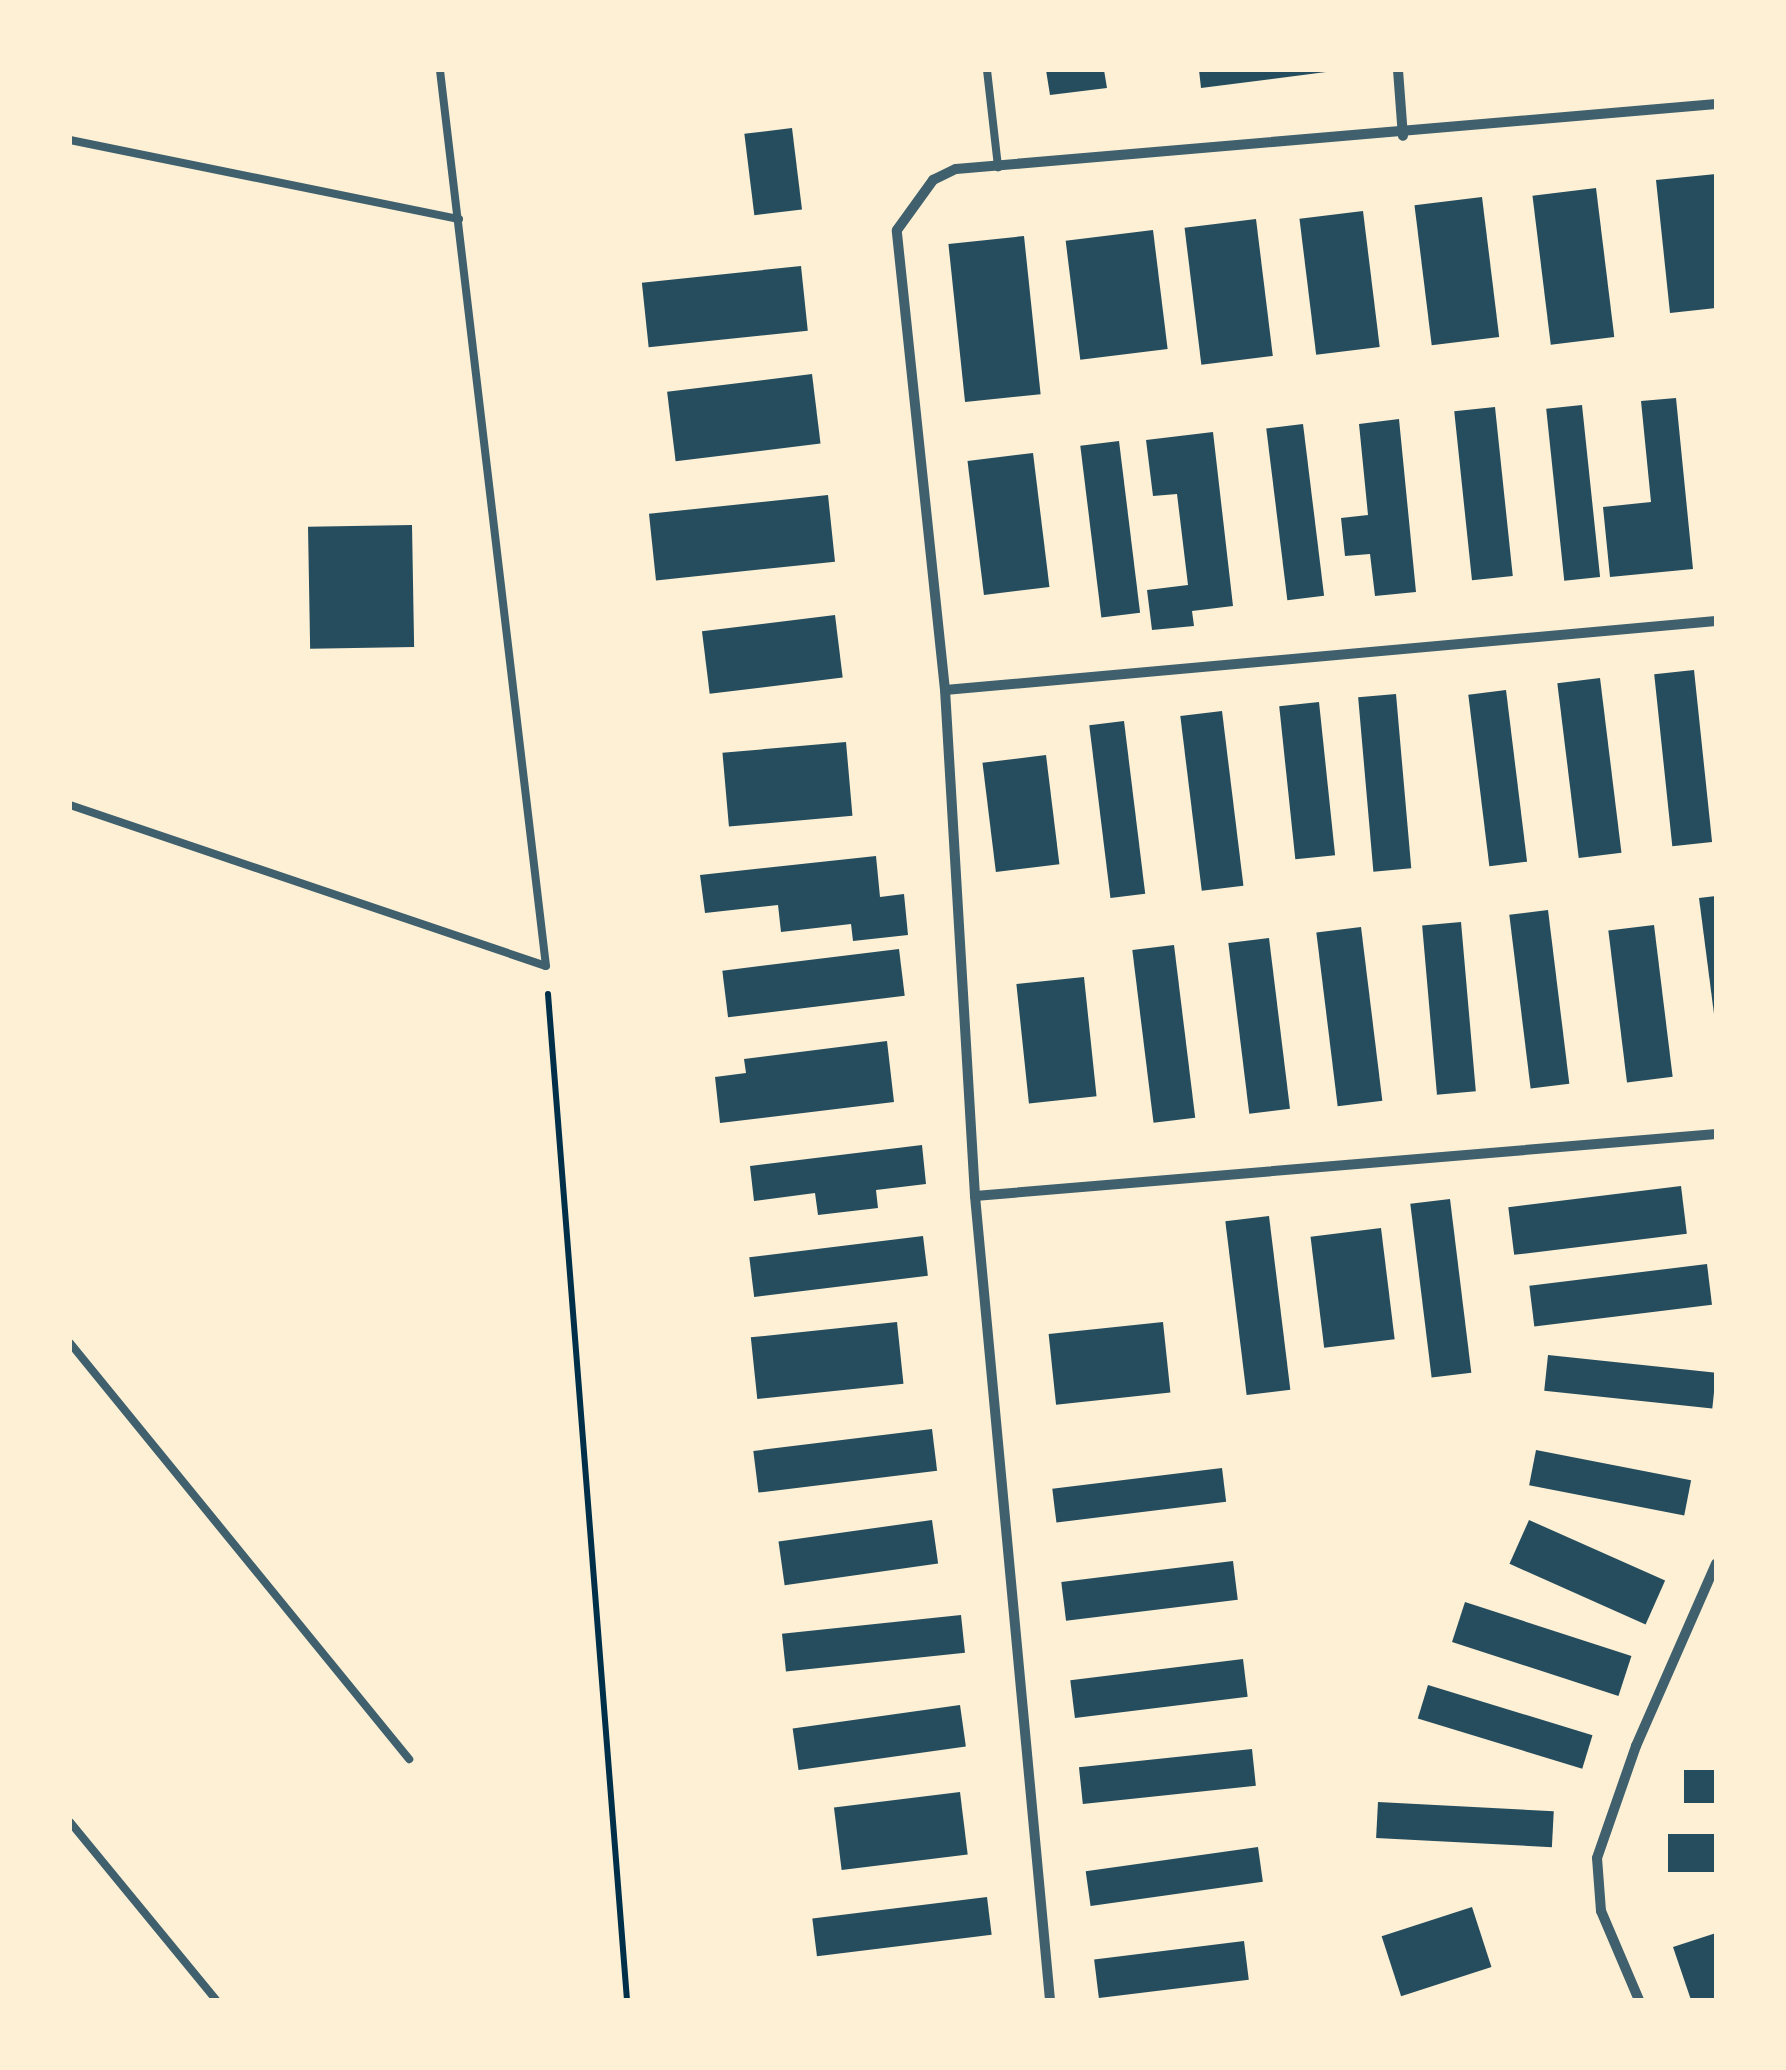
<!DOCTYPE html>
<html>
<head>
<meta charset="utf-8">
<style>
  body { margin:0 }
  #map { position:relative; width:1786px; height:2070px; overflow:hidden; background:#fdf0d5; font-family:"PT Sans",sans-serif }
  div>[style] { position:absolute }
  .building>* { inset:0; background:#264d5e; transform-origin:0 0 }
  .path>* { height:6px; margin:-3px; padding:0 3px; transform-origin:3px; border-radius:3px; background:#003049 }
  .service>* { height:8px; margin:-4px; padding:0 4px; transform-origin:4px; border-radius:4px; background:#3f606c }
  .minor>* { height:10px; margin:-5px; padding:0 5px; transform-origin:5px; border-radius:5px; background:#3f606c }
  span { translate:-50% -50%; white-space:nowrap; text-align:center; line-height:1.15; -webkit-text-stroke:10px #fdf0d5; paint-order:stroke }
  .frame { position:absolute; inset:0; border:72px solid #fdf0d5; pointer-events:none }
</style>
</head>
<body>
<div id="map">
  <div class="building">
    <i style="clip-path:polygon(1046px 70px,1104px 70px,1107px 88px,1050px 95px)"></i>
    <i style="clip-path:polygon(1199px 70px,1326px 70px,1326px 72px,1201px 88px)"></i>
    <i style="left:792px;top:128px;width:82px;height:48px;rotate:83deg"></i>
    <i style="clip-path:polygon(1716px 174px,1716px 308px,1670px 313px,1656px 180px)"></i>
    <i style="left:1596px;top:188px;width:150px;height:64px;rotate:83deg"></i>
    <i style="left:1482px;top:197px;width:141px;height:68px;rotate:83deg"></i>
    <i style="left:1363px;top:211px;width:137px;height:64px;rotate:83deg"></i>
    <i style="left:1256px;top:219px;width:138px;height:72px;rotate:83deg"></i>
    <i style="left:1153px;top:230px;width:120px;height:88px;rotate:83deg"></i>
    <i style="left:1024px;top:236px;width:159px;height:76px;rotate:84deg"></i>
    <i style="left:801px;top:266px;width:65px;height:160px;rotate:84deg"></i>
    <i style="left:812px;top:374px;width:70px;height:146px;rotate:83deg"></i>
    <i style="clip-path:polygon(1676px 398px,1693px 569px,1610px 577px,1603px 507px,1651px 502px,1641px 401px)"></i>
    <i style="left:1582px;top:405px;width:173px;height:36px;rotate:84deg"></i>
    <i style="left:1495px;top:407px;width:170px;height:41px;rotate:84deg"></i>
    <i style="clip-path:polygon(1399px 419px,1416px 592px,1375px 596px,1370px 554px,1345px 556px,1341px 518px,1368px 515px,1359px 424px)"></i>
    <i style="left:1303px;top:424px;width:173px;height:37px;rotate:83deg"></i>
    <i style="clip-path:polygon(1213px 432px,1233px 606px,1192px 611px,1194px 626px,1152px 630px,1147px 590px,1188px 585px,1177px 494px,1153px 496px,1146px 440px)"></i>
    <i style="left:1119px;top:441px;width:173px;height:39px;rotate:83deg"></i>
    <i style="left:1033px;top:453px;width:135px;height:66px;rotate:83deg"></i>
    <i style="left:828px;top:495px;width:67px;height:180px;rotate:84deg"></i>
    <i style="left:412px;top:525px;width:122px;height:104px;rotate:89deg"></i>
    <i style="left:835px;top:615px;width:63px;height:134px;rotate:83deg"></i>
    <i style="left:1694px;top:670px;width:173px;height:40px;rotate:84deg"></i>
    <i style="left:1600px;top:678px;width:176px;height:43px;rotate:83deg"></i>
    <i style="left:1506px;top:690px;width:173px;height:38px;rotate:83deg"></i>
    <i style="left:1396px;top:694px;width:175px;height:38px;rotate:85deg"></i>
    <i style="left:1319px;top:702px;width:154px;height:40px;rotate:84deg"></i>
    <i style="left:1222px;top:711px;width:176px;height:42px;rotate:83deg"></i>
    <i style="left:1124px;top:721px;width:174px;height:35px;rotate:83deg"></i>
    <i style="left:846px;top:742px;width:74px;height:124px;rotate:85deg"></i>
    <i style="left:1046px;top:755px;width:110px;height:64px;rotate:83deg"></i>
    <i style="clip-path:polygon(876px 856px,880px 897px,904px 894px,908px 935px,853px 941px,851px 924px,781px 932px,778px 905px,705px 913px,700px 875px)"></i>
    <i style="clip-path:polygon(1716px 896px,1716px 1014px,1714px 1014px,1699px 898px)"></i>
    <i style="left:1548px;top:910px;width:175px;height:39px;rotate:83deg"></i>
    <i style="left:1461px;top:922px;width:170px;height:39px;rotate:85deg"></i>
    <i style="left:1654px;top:925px;width:153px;height:46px;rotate:83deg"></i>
    <i style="left:1361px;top:927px;width:175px;height:45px;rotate:83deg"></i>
    <i style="left:1269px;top:938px;width:172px;height:41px;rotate:83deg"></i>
    <i style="left:1174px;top:945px;width:174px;height:42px;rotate:83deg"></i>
    <i style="left:899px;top:949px;width:47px;height:178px;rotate:83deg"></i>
    <i style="left:1084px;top:977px;width:120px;height:68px;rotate:84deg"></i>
    <i style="clip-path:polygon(887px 1041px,894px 1102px,720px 1123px,715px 1077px,746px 1073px,744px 1059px)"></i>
    <i style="clip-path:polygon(922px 1145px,926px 1184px,876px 1190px,878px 1208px,818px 1215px,815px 1193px,754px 1201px,750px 1166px)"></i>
    <i style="left:1681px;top:1186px;width:48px;height:174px;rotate:83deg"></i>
    <i style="left:1450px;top:1199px;width:175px;height:40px;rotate:83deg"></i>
    <i style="left:1269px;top:1216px;width:175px;height:44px;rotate:83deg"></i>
    <i style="left:1381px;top:1228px;width:112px;height:71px;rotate:83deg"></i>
    <i style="left:923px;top:1236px;width:40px;height:175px;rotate:83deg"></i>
    <i style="left:1707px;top:1264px;width:41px;height:179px;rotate:83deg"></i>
    <i style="left:897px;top:1322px;width:62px;height:147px;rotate:84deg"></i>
    <i style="left:1163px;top:1322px;width:71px;height:115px;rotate:84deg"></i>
    <i style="left:1548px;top:1355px;width:169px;height:36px;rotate:6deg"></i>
    <i style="left:932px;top:1429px;width:42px;height:180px;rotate:83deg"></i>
    <i style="left:1536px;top:1450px;width:158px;height:36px;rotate:11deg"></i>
    <i style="left:1222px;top:1468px;width:34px;height:171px;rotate:83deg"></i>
    <i style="left:932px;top:1520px;width:44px;height:155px;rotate:82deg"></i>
    <i style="left:1529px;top:1520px;width:149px;height:48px;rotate:24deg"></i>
    <i style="left:1233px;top:1561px;width:39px;height:173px;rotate:83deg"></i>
    <i style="left:1465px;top:1602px;width:175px;height:42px;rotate:18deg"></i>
    <i style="left:961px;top:1615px;width:38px;height:180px;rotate:84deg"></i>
    <i style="left:1243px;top:1659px;width:38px;height:174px;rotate:83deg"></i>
    <i style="left:1428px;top:1685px;width:172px;height:35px;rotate:17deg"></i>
    <i style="left:960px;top:1705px;width:42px;height:169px;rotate:82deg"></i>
    <i style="left:1252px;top:1749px;width:37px;height:174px;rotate:84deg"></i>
    <i style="left:1716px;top:1770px;width:33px;height:32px;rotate:90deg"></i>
    <i style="left:960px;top:1792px;width:63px;height:127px;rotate:83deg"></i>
    <i style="left:1378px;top:1802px;width:176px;height:36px;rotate:3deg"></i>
    <i style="left:1716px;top:1834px;width:38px;height:48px;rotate:90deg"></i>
    <i style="left:1258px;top:1847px;width:35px;height:174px;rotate:82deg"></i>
    <i style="left:987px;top:1897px;width:38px;height:176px;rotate:83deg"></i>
    <i style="left:1472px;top:1907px;width:63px;height:95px;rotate:72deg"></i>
    <i style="clip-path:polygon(1716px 1933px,1716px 2000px,1691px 2000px,1673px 1947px)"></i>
    <i style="left:1244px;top:1941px;width:39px;height:151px;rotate:83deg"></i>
  </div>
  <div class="path">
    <i style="left:548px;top:994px;width:1009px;rotate:85.51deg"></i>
  </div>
  <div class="service">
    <i style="left:987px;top:70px;width:98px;rotate:83.5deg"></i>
    <i style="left:70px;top:140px;width:397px;rotate:11.5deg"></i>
    <i style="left:70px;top:805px;width:502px;rotate:18.69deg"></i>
    <i style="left:546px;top:966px;width:902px;rotate:-96.75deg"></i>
    <i style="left:70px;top:1343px;width:537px;rotate:50.82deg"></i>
    <i style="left:70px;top:1822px;width:230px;rotate:50.6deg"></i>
  </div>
  <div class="minor">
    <i style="left:1398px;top:70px;width:66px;rotate:85.7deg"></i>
    <i style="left:945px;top:690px;width:774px;rotate:-5.11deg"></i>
    <i style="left:975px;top:1196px;width:744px;rotate:-4.78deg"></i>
    <i style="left:1050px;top:2000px;width:807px;rotate:-95.33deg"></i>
    <i style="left:975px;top:1196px;width:507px;rotate:-93.39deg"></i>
    <i style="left:945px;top:690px;width:462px;rotate:-96deg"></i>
    <i style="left:897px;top:230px;width:62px;rotate:-54.2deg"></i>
    <i style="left:933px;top:180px;width:25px;rotate:-26deg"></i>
    <i style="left:956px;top:169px;width:763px;rotate:-4.89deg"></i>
    <i style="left:1639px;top:2000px;width:97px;rotate:-113.1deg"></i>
    <i style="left:1601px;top:1911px;width:53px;rotate:-94.3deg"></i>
    <i style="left:1597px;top:1858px;width:119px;rotate:-70.8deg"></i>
    <i style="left:1636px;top:1746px;width:199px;rotate:-66.3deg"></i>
  </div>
  <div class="frame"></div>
</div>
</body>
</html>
